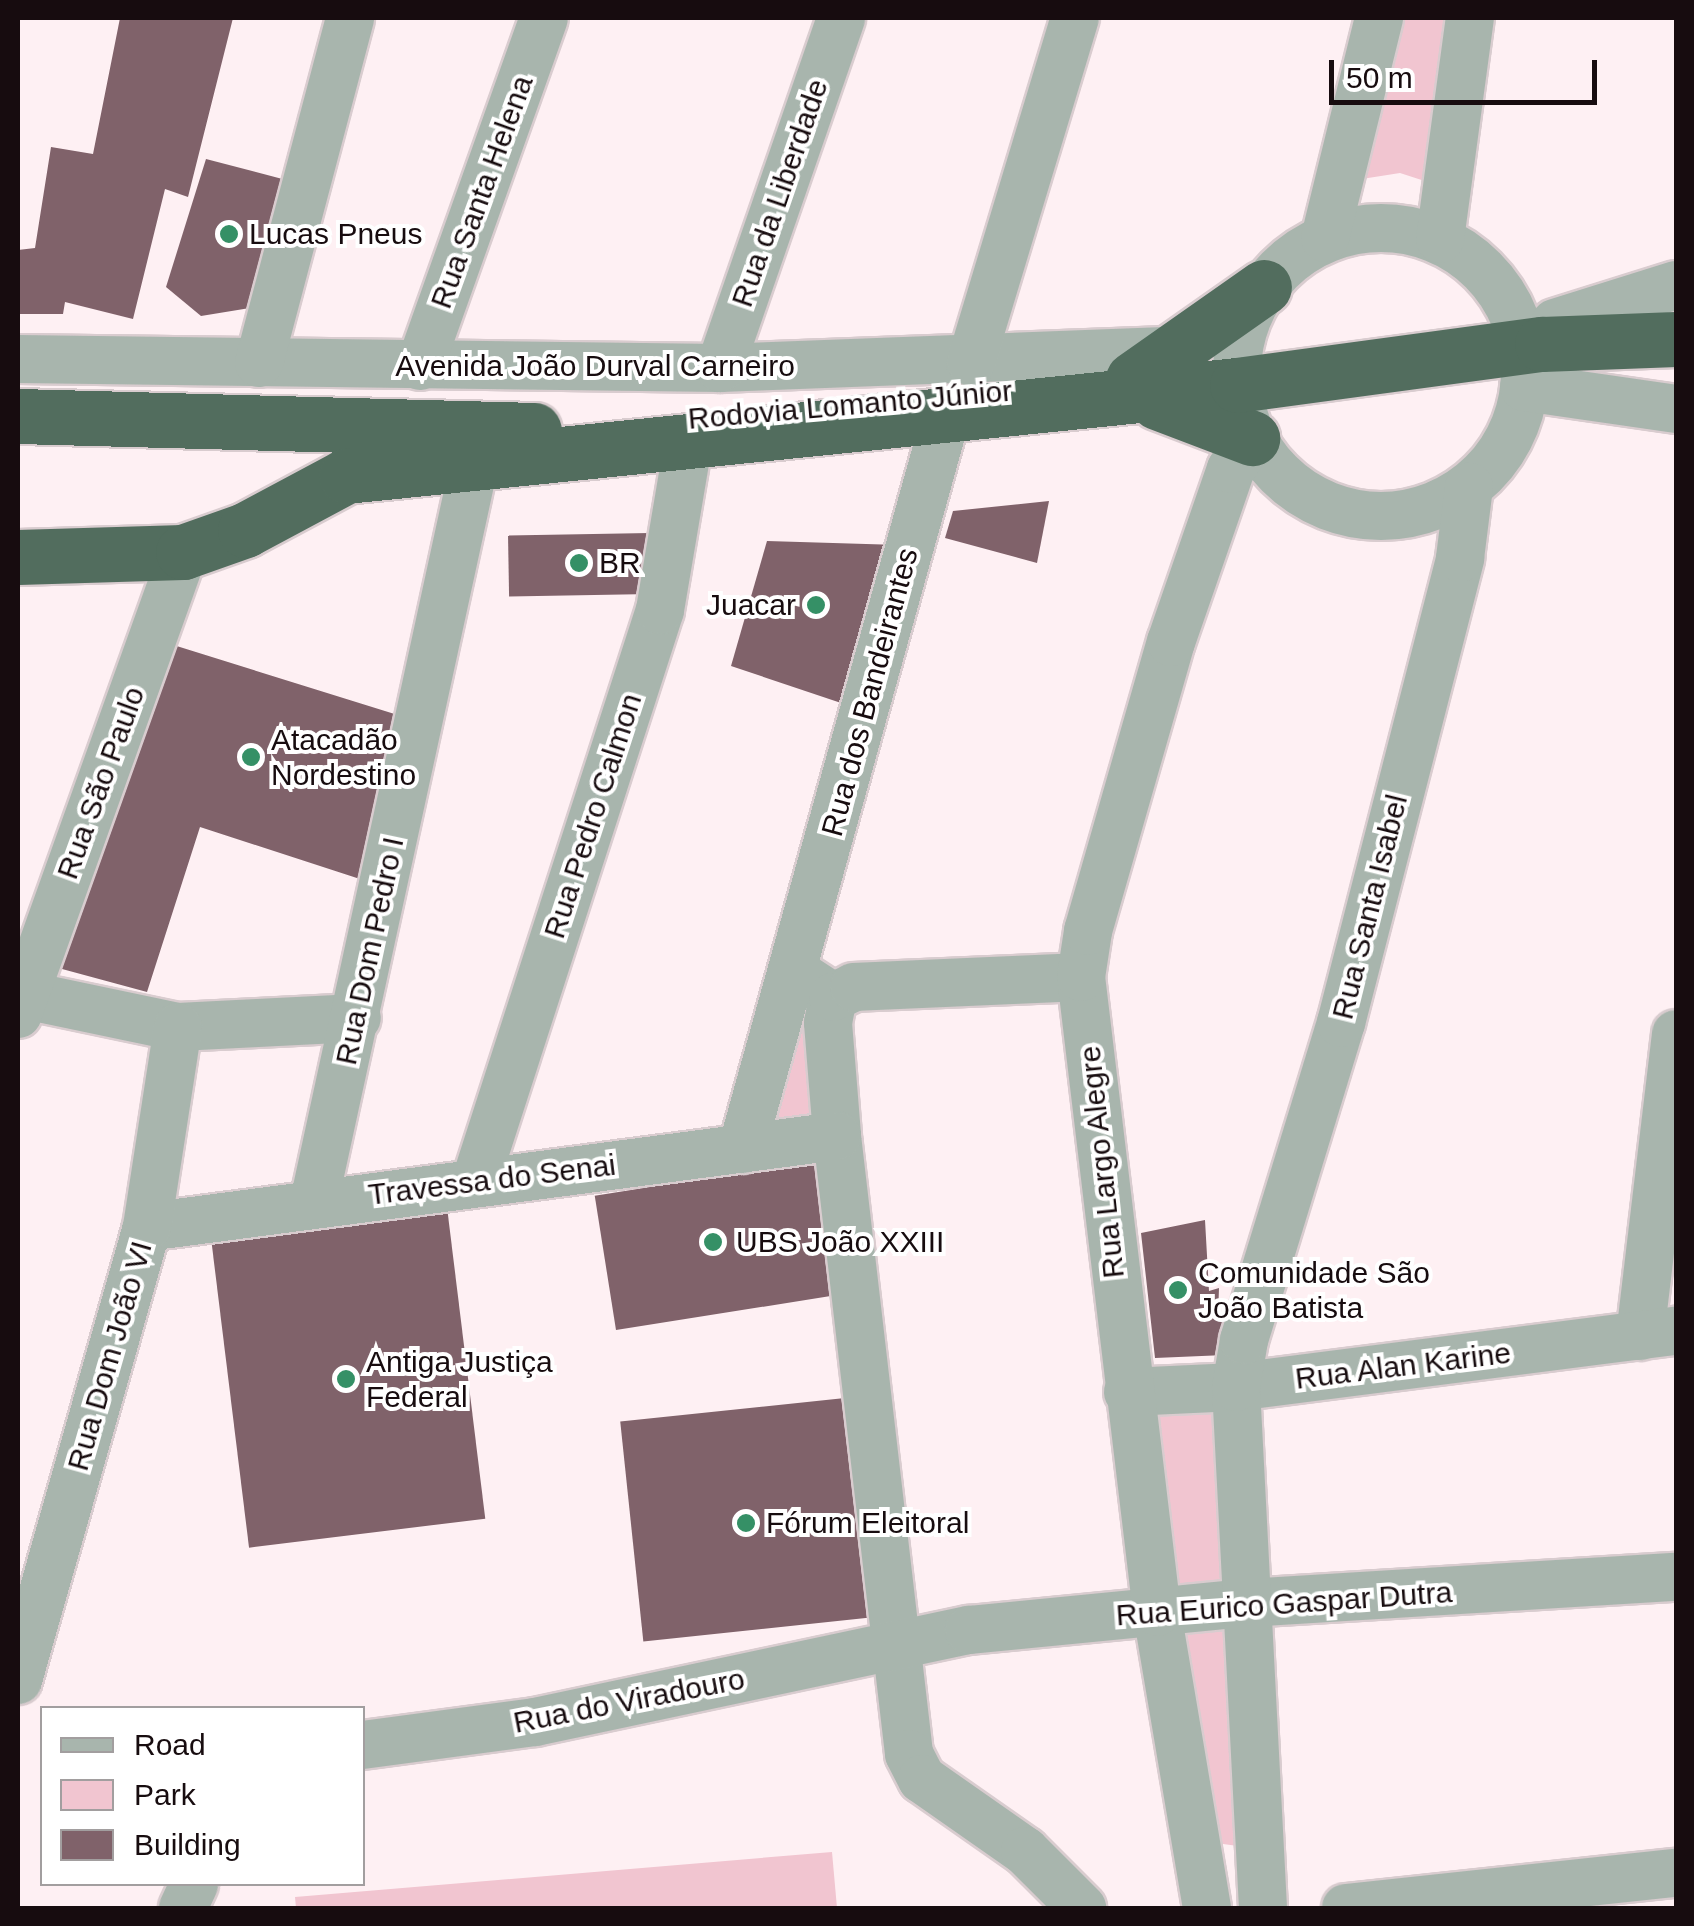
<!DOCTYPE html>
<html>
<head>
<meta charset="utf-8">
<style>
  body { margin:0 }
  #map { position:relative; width:1694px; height:1926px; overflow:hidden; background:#fef0f3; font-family:Helvetica,sans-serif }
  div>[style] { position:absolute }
  .green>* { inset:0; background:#f1c5d0 }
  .building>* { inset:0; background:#80626a; transform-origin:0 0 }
  .roads { filter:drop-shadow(2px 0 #d9cccf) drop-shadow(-2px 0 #d9cccf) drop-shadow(0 2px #d9cccf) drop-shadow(0 -2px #d9cccf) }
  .minor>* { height:48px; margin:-24px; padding:0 24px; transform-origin:24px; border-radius:24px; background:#a8b5ad }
  .minor>.ring { margin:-24px; padding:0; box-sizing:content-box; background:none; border:48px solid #a8b5ad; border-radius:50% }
  .highway>* { height:55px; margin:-27.5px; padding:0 27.5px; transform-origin:27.5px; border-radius:27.5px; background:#526d5e }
  .dots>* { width:28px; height:28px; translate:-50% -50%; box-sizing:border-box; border:5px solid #fff; border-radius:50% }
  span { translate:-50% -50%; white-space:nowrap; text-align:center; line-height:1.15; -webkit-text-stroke:8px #fff; paint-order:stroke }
  .street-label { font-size:30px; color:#170c0f }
  .poi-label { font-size:30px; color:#170c0f }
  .left { translate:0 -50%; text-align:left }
  .right { translate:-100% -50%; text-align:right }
  .frame { position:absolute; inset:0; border:20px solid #170c0f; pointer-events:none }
  .legend { position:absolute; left:40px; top:1706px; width:325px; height:180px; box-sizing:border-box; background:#fff; border:2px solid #a29e9f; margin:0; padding:12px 18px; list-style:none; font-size:30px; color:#170c0f }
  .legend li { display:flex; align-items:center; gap:20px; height:50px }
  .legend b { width:50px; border:2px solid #a29e9f }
  .scale { position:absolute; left:1329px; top:60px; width:268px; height:45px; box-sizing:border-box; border:5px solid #170c0f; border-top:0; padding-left:12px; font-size:30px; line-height:35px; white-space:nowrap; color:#170c0f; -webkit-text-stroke:8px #fff; paint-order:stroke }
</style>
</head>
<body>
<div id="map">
  <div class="green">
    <i style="clip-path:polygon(1396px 18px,1461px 18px,1437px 185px,1400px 173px,1349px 181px)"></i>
    <i style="clip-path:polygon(801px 995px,811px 998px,824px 1124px,765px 1126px)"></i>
    <i style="clip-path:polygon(1215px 1404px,1224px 1582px,1167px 1588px,1144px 1414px)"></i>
    <i style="clip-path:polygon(1227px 1620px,1238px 1846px,1208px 1842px,1173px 1626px)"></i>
    <i style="clip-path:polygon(832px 1852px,837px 1908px,296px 1908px,295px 1897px)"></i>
  </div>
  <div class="building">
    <i style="clip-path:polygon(120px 18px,233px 18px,188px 197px,165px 189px,133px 319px,65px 302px,63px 314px,18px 314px,18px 250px,35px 248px,51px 147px,93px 154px)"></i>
    <i style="clip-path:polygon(206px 159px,290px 181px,256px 307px,201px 316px,166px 287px)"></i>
    <i style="clip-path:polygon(1049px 501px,1037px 563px,945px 538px,953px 511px)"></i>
    <i style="left:650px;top:533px;width:61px;height:142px;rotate:89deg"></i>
    <i style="clip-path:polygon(767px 541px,899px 545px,856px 708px,731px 666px)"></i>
    <i style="clip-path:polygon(167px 643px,401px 716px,363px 880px,200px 827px,147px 992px,51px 966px)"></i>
    <i style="left:814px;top:1161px;width:136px;height:222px;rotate:81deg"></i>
    <i style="left:447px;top:1207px;width:314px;height:238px;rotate:83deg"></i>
    <i style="clip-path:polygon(1205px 1220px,1209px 1291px,1219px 1288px,1218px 1317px,1230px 1319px,1225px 1355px,1155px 1358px,1141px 1233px)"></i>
    <i style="left:845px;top:1398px;width:221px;height:226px;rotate:84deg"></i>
  </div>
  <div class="roads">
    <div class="minor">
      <i class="ring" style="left:1237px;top:228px;width:240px;height:240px"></i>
      <i style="left:1325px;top:238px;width:227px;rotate:-76.2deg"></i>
      <i style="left:1440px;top:239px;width:223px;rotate:-82.3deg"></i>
      <i style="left:1555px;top:323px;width:127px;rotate:-17.4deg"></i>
      <i style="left:18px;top:359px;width:702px;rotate:0.73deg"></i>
      <i style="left:720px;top:368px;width:452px;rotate:-2.2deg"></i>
      <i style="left:971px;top:362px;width:359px;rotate:-73.2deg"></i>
      <i style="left:259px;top:363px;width:357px;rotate:-75.2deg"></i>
      <i style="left:420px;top:366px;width:369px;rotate:-70.4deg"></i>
      <i style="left:720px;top:368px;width:370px;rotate:-70.9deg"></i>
      <i style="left:1524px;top:387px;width:154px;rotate:8.2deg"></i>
      <i style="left:793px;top:971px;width:48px;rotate:33deg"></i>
      <i style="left:833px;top:997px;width:26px;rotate:101deg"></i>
      <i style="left:828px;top:1023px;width:113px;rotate:85.4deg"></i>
      <i style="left:837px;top:1136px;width:622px;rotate:83.35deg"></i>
      <i style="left:909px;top:1754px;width:28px;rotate:63deg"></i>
      <i style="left:922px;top:1779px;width:126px;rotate:35deg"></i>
      <i style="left:1025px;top:1851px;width:81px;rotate:45deg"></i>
      <i style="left:25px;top:995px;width:156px;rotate:11.8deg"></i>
      <i style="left:178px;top:1027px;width:179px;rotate:-2.9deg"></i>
      <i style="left:833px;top:997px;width:23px;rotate:-25deg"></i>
      <i style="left:854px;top:987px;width:227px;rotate:-2.5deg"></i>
      <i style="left:18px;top:1014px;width:491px;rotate:-70.3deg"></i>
      <i style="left:742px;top:1149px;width:764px;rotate:-74.44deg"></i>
      <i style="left:475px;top:1183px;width:602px;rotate:-72.11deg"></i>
      <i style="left:660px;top:610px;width:168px;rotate:-80.4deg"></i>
      <i style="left:314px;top:1202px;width:754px;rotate:-77.75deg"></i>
      <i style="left:147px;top:1227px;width:696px;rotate:-7.51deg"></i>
      <i style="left:1640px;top:1336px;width:304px;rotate:-83.2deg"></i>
      <i style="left:1128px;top:1392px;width:108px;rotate:-2.7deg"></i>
      <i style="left:1236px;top:1387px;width:444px;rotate:-7.3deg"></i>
      <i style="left:18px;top:1680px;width:471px;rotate:-74.1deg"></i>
      <i style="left:147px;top:1227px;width:202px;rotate:-81.2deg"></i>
      <i style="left:362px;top:1745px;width:175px;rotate:-7.6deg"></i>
      <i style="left:535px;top:1722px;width:444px;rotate:-12deg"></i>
      <i style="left:969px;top:1630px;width:278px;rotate:-5.6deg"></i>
      <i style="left:1246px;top:1603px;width:431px;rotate:-3.5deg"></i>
      <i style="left:183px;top:1908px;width:26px;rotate:-65deg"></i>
      <i style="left:1207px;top:1908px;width:300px;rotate:-99.6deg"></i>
      <i style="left:1157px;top:1612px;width:640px;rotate:-96.82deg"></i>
      <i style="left:1081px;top:977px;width:47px;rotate:-81.3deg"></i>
      <i style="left:1088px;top:931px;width:301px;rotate:-74deg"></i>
      <i style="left:1171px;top:642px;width:183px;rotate:-70.9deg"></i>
      <i style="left:1231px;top:469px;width:37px;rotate:-56deg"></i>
      <i style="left:1263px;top:1908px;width:522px;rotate:-92.97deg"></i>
      <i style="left:1236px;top:1387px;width:48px;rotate:-80.3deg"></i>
      <i style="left:1244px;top:1340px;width:332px;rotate:-73deg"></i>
      <i style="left:1341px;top:1023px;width:480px;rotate:-75.6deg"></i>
      <i style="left:1460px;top:558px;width:72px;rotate:-82.8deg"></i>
      <i style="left:1346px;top:1908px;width:332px;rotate:-6.1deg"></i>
    </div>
    <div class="highway">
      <i style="left:1133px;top:379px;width:160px;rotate:-35.1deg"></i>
      <i style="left:1157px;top:402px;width:102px;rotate:20.8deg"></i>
      <i style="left:18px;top:416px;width:516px;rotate:1.55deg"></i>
      <i style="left:18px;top:557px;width:165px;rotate:-1.7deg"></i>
      <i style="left:183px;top:552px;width:66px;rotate:-19.5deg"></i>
      <i style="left:245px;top:530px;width:115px;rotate:-28.1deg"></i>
      <i style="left:346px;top:476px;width:896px;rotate:-5.83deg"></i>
      <i style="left:1237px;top:385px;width:308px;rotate:-7.7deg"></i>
      <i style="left:1542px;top:344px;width:134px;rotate:-2.1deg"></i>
    </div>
  </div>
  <div class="dots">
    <i style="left:229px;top:234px;background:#359066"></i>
    <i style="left:579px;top:563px;background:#359066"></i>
    <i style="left:816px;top:605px;background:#359066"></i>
    <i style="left:251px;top:757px;background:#359066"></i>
    <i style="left:713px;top:1242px;background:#359066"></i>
    <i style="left:1178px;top:1290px;background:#359066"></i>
    <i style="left:346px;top:1379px;background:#359066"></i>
    <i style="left:746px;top:1523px;background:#359066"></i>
  </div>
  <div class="street-label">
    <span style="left:482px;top:192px;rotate:-70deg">Rua Santa Helena</span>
    <span style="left:780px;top:193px;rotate:-71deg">Rua da Liberdade</span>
    <span style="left:595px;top:366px">Avenida João Durval Carneiro</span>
    <span style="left:850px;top:405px;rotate:-5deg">Rodovia Lomanto Júnior</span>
    <span style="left:870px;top:692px;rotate:-75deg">Rua dos Bandeirantes</span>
    <span style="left:101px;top:783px;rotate:-70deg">Rua São Paulo</span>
    <span style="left:593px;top:816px;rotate:-72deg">Rua Pedro Calmon</span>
    <span style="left:1370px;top:907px;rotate:-76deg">Rua Santa Isabel</span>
    <span style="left:370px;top:951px;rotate:-78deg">Rua Dom Pedro I</span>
    <span style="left:1102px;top:1162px;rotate:-96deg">Rua Largo Alegre</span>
    <span style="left:492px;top:1180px;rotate:-7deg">Travessa do Senai</span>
    <span style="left:110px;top:1356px;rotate:-74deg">Rua Dom João VI</span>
    <span style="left:1403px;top:1366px;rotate:-7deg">Rua Alan Karine</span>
    <span style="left:1284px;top:1604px;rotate:-4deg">Rua Eurico Gaspar Dutra</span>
    <span style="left:629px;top:1701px;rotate:-11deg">Rua do Viradouro</span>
  </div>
  <div class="poi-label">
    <span class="left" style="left:249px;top:234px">Lucas Pneus</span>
    <span class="left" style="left:599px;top:563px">BR</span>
    <span class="right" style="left:796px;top:605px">Juacar</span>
    <span class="left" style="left:271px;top:757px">Atacadão<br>Nordestino</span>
    <span class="left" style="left:736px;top:1242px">UBS João XXIII</span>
    <span class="left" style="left:1198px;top:1290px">Comunidade São<br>João Batista</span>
    <span class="left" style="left:366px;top:1379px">Antiga Justiça<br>Federal</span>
    <span class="left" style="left:766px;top:1523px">Fórum Eleitoral</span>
  </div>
  <div class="frame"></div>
  <ul class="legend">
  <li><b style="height:12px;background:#a8b5ad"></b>Road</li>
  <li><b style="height:28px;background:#f1c5d0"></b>Park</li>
  <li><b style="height:28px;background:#80626a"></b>Building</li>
  </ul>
  <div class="scale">50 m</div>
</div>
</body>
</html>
